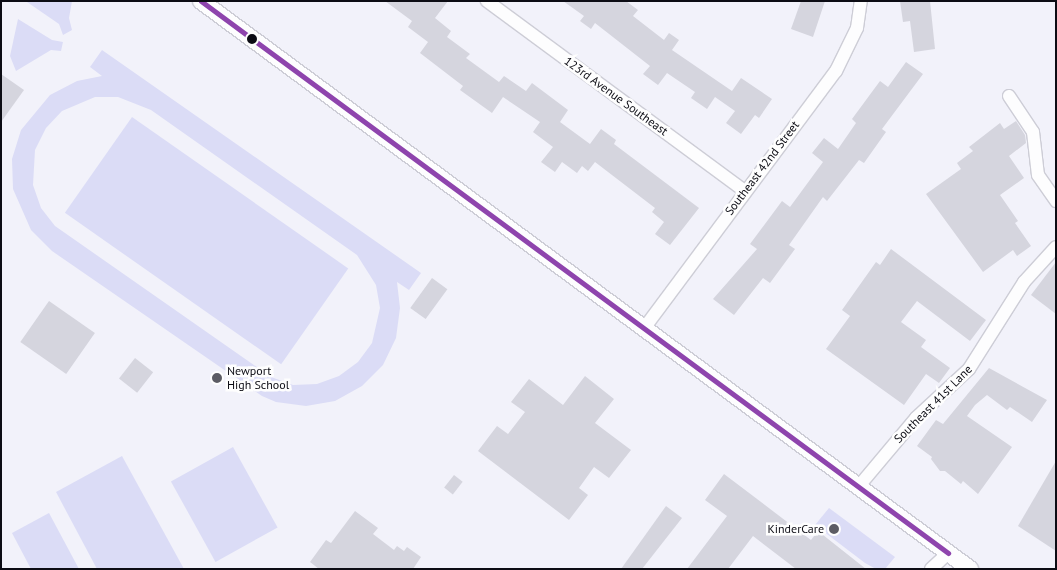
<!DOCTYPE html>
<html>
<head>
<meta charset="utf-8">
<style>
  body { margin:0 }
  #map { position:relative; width:1057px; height:570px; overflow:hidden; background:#f2f2fa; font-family:"PT Sans",sans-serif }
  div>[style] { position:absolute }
  .green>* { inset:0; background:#dbdcf6; transform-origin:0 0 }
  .building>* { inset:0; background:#d5d5de; transform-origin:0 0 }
  .roads { filter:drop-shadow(1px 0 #cdcdd6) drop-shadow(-1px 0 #cdcdd6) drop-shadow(0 1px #cdcdd6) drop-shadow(0 -1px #cdcdd6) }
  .minor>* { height:12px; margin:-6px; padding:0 6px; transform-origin:6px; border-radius:6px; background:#fdfdfe }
  .tertiary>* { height:16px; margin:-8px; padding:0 8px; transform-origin:8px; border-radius:8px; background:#fdfdfe }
  .bus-1>* { height:5px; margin:-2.5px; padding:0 2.5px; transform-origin:2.5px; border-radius:2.5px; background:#8e44ad }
  .dots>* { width:14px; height:14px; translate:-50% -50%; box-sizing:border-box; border:2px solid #fefefe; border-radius:50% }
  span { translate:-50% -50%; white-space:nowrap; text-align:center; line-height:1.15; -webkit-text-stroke:5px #fefefe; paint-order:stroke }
  .street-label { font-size:12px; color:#0c0c14 }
  .poi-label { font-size:12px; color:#0c0c14 }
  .left { translate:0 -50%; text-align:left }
  .right { translate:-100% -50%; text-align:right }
  .frame { position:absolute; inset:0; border:2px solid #0c0c14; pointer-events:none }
</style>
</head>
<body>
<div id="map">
  <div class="green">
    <i style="clip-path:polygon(72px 1px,69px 18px,72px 30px,63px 35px,59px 24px,27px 2px)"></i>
    <i style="clip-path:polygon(18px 19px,52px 40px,63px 42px,61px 51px,51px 50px,16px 71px,10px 56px)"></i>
    <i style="clip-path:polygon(evenodd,102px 50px,421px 273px,409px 290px,397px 282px,400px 308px,396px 338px,383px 365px,362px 386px,335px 401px,306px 406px,276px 402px,262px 396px,52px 251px,31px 230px,13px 189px,12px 159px,21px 130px,50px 95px,77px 81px,102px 76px,90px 67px,102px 50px,95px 97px,118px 97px,151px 110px,357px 255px,376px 285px,380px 308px,372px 343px,358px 362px,339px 376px,317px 384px,293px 385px,271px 377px,55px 226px,41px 208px,33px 185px,35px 150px,46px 128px,62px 111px,95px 97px)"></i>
    <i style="left:132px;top:117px;width:264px;height:117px;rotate:35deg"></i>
    <i style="left:233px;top:447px;width:92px;height:71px;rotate:61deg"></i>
    <i style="clip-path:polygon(122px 456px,184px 569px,97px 569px,56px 492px)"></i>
    <i style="clip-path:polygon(829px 508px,895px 557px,885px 569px,876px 569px,865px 563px,815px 525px)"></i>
    <i style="clip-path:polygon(49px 513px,79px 569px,31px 569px,12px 533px)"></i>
  </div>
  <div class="building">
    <i style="clip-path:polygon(385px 1px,448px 1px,435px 18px,451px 31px,447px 37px,470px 54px,466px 58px,499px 82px,504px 76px,526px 91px,532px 83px,568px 110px,560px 122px,590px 144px,601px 129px,616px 140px,614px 144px,699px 208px,670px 245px,655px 234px,664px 222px,652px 212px,655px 208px,595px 162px,588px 171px,582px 166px,577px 173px,562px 162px,555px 172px,541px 162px,553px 147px,533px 132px,540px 122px,503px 97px,492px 113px,460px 90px,463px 86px,420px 53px,428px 42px,408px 27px,412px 21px)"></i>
    <i style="clip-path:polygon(563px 1px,626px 1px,638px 10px,633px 16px,664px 40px,669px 33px,679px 40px,672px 50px,732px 91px,741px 78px,772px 99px,759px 118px,755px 115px,741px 134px,726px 123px,735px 111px,715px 97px,707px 109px,691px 98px,695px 92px,667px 73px,658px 85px,643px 74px,650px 66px,595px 23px,591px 29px,580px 21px,584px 16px)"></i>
    <i style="clip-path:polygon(801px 1px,825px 1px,813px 37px,791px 29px)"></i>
    <i style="clip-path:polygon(900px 1px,930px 1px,935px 49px,914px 52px,910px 21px,903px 22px)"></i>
    <i style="clip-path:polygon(906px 62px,923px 74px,882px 129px,886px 132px,864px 163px,859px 160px,827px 201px,823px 197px,789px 245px,795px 249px,770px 283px,763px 278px,734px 315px,713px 299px,757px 249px,750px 244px,782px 201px,790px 207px,823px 162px,812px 153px,824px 138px,838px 149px,856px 123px,852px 119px,880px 81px,888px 87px)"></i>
    <i style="clip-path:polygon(1px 74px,24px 90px,1px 122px)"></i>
    <i style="clip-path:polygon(1016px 121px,1025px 135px,1026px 143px,1009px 156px,1024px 178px,1000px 195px,1018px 221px,1015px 223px,1031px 246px,1017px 256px,1013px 250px,983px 272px,926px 194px,961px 169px,957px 163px,973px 151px,969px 147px,1000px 123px,1004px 129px)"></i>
    <i style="clip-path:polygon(891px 249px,986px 320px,970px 341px,917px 301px,901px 322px,926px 340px,921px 347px,950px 368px,939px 383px,926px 374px,904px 405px,826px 349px,850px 316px,842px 310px,876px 262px,880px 265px)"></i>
    <i style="clip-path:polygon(1056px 262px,1056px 314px,1031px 295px)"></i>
    <i style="left:432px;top:278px;width:19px;height:37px;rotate:36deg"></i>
    <i style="left:49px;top:301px;width:56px;height:50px;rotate:35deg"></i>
    <i style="left:135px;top:358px;width:23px;height:26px;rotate:38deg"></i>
    <i style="clip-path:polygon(989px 368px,1047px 400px,1032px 422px,1010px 407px,1007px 410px,987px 395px,975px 405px,967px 416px,1012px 447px,978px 494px,963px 481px,961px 484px,945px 471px,940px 471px,931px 459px,932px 457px,917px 446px,936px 420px,943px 424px)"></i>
    <i style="clip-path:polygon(585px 376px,614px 399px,595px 423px,631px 450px,609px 478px,594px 467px,579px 488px,588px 495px,569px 520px,478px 451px,497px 426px,508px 434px,525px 412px,511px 402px,529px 379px,563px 405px)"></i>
    <i style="clip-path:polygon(1056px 461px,1056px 551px,1018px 526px)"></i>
    <i style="clip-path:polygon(724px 474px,811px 540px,818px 531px,866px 569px,796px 569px,753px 536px,728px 569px,687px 569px,727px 516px,705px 500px)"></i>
    <i style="left:454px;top:475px;width:11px;height:16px;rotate:38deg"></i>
    <i style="clip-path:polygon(666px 506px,682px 518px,642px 569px,621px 569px)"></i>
    <i style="clip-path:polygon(355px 511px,378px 528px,373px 534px,394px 550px,397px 546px,404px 551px,407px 547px,421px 557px,413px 569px,319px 569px,310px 562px,326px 540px,331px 543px)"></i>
  </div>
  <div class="roads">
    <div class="minor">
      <i style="left:487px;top:1px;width:320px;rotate:36.4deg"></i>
      <i style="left:1009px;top:96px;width:43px;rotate:56.3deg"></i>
      <i style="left:1033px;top:132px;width:43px;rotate:83.4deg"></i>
      <i style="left:1038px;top:175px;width:32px;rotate:55deg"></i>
      <i style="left:645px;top:327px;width:319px;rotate:-53.3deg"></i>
      <i style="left:836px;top:71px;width:48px;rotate:-64deg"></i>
      <i style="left:857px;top:28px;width:27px;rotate:-82deg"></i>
      <i style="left:859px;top:486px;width:89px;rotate:-50deg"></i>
      <i style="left:916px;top:418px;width:72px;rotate:-42.8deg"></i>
      <i style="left:969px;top:369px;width:103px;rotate:-57.7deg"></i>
      <i style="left:1024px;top:282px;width:47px;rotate:-47.6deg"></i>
      <i style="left:931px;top:569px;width:23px;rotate:-43deg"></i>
    </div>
    <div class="tertiary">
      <i style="left:201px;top:1px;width:956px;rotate:36.45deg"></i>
    </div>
  </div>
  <div class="bus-1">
    <i style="left:201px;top:1px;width:929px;rotate:36.46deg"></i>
  </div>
  <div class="dots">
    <i style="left:252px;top:39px;background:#0c0c14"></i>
    <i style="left:217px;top:378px;background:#5c5c64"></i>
    <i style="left:834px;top:529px;background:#5c5c64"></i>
  </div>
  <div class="street-label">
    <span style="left:616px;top:96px;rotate:36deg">123rd Avenue Southeast</span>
    <span style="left:762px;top:168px;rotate:-53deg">Southeast 42nd Street</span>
    <span style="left:933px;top:404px;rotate:-45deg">Southeast 41st Lane</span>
  </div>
  <div class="poi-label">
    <span class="left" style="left:227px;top:378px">Newport<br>High School</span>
    <span class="right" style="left:824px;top:529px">KinderCare</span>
  </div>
  <div class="frame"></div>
</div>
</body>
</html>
